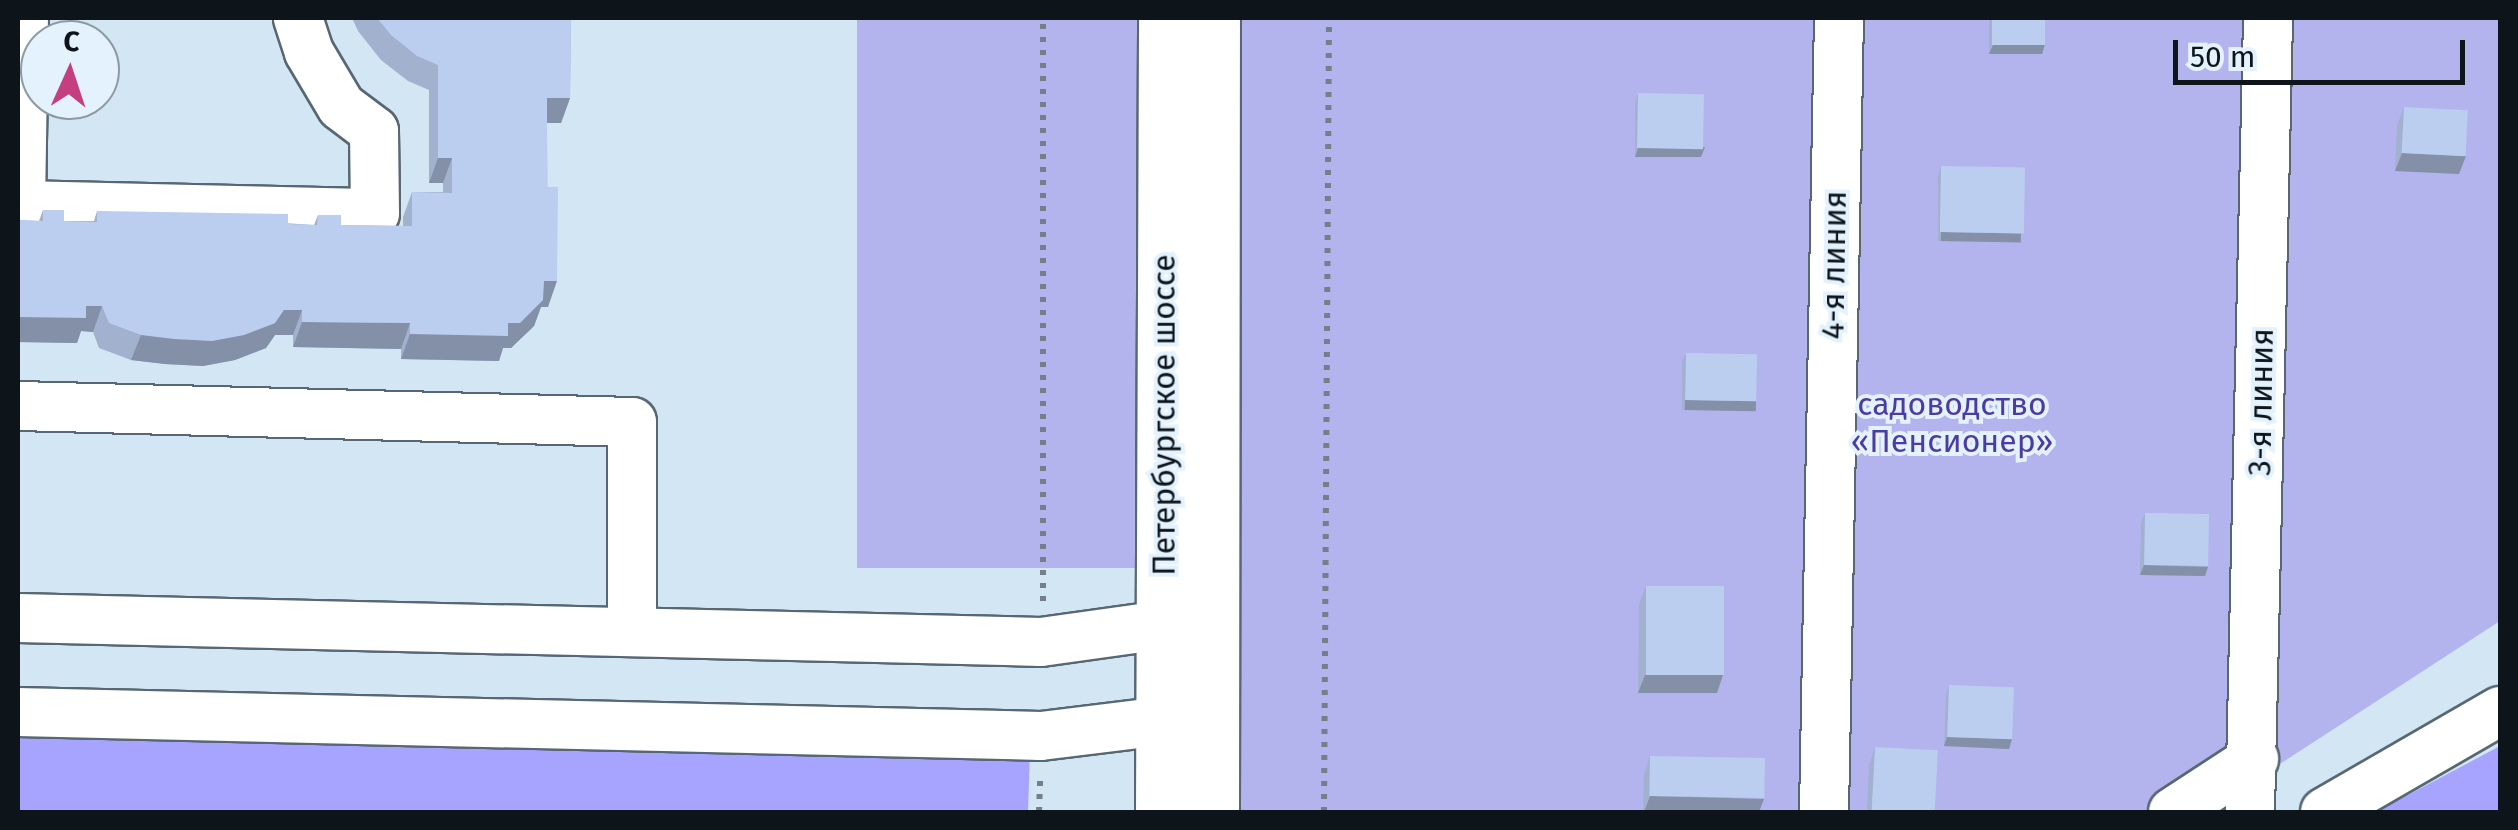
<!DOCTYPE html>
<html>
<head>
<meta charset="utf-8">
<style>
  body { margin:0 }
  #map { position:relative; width:2518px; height:830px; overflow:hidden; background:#d3e6f3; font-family:"Fira Sans",sans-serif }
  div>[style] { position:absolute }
  .green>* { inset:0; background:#b3b3ee; transform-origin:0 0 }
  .forest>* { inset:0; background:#a7a4ff }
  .path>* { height:6px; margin-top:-3px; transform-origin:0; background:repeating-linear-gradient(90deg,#738089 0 5px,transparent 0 13px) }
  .roads { filter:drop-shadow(2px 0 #576773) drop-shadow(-2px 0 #576773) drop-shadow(0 2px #576773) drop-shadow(0 -2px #576773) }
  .minor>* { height:48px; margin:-24px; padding:0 24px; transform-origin:24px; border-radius:24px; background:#fff }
  .major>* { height:55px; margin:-27.5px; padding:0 27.5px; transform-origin:27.5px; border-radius:27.5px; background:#fff }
  .wall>* { inset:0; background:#a1b1ce }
  .shaded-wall>* { inset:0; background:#8390a8; transform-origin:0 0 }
  .building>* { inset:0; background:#bbcef0; transform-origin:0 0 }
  span { translate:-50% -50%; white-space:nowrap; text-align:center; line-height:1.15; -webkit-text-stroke:8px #e3f2fd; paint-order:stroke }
  .street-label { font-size:32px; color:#0e151a }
  .park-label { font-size:32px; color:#4b3ba3 }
  .frame { position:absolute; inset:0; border:20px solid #0e151a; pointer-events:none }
  .north { position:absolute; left:20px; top:20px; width:100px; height:100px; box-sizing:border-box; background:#e3f2fd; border:2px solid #8e9aa2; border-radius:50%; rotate:3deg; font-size:28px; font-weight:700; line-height:40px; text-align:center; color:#0e151a }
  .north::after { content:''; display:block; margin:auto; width:35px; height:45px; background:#c53f80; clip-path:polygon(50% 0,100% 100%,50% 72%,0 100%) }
  .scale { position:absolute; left:2173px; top:40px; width:292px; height:45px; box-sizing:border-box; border:5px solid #0e151a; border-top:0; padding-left:12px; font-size:30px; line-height:35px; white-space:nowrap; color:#0e151a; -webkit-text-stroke:8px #e3f2fd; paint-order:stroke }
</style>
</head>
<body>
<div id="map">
  <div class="green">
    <i style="left:857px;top:18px;width:287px;height:550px"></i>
    <i style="clip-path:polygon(1239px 18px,2500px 18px,2500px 621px,2206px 812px,1237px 812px)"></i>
  </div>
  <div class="forest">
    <i style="clip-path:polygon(18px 724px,1030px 748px,1028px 812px,18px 812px)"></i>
    <i style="clip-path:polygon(2500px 746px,2500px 812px,2376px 812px)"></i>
  </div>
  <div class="path">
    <i style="left:1043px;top:601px;width:583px;rotate:-90deg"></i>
    <i style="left:1039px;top:812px;width:33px;rotate:-88deg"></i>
    <i style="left:1324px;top:812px;width:794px;rotate:-89.64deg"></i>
  </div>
  <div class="roads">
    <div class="minor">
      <i style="left:18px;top:205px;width:357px;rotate:1.3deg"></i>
      <i style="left:375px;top:213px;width:82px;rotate:-90.7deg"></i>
      <i style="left:374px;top:131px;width:41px;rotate:-142.9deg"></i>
      <i style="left:341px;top:106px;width:63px;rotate:-120.7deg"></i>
      <i style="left:309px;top:52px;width:36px;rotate:-108deg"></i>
      <i style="left:21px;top:205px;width:187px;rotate:-89.1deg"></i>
      <i style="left:18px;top:406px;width:614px;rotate:1.49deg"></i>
      <i style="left:632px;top:422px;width:209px;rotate:90deg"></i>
      <i style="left:18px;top:618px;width:1023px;rotate:1.34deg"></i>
      <i style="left:1041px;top:642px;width:123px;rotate:-7.9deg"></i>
      <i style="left:18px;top:712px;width:1023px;rotate:1.34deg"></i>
      <i style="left:1041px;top:736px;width:123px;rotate:-7deg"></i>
      <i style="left:1824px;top:812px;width:794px;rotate:-88.92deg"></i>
      <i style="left:2173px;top:812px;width:97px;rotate:-33.2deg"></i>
      <i style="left:2250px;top:812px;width:794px;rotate:-88.7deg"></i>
      <i style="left:2325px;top:812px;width:202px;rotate:-30deg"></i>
    </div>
    <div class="major">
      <i style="left:1163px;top:812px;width:794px;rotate:-89.78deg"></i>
      <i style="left:1211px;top:812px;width:794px;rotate:-89.93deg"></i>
    </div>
  </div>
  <div class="wall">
    <i style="clip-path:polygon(352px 18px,571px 18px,570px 98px,561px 123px,547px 123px,548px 307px,541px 307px,534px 326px,511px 348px,503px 348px,499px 361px,401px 359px,401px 349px,293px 347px,293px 335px,275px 335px,266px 348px,235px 360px,203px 366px,165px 364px,131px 360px,99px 348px,93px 332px,81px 331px,77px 343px,18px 342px,18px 220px,39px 221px,43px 210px,64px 221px,94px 221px,97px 211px,314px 225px,318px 215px,341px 225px,403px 226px,403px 217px,412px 192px,443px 192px,443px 183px,429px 183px,429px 90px,408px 81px,381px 60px,358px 31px)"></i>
    <i style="clip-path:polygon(1989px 18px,2045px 18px,2045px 44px,2042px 54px,1989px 54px)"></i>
    <i style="clip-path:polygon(1638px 93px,1701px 157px,1635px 157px,1635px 103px)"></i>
    <i style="clip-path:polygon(2404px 107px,2459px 174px,2395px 171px,2397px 125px)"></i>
    <i style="clip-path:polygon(1941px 166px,2021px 233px,2018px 242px,1938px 241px,1938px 176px)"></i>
    <i style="clip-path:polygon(1686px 353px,1756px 401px,1753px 411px,1682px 410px,1682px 362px)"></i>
    <i style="clip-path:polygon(2145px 513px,2208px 567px,2205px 576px,2140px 575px,2141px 523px)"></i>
    <i style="clip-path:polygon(1646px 586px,1717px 693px,1638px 693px,1639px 604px)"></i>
    <i style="clip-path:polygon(1949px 685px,2012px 739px,2009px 749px,1944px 746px,1946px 694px)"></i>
    <i style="clip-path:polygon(1875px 747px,1936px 812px,1867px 812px,1869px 765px)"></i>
    <i style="clip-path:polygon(1650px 756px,1759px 812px,1643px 812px,1644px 774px)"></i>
  </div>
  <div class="shaded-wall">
    <i style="clip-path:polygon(2045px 44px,2042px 54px,1989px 54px,1993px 45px)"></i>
    <i style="clip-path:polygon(547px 98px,570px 98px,561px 123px,538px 123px)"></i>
    <i style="clip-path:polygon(1705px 147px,1701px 157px,1635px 157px,1638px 148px)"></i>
    <i style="clip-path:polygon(2402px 153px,2466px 156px,2459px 174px,2395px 171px)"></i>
    <i style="clip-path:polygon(438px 158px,452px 158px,443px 183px,429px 183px)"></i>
    <i style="left:1941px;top:232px;width:80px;height:9px;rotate:1deg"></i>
    <i style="clip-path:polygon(544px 281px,557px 281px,548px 307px,541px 307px,534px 326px,511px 348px,503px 348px,499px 361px,401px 359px,410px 334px)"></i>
    <i style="clip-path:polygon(86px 306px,102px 306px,93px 332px,81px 331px,77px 343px,18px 342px,18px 317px)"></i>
    <i style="clip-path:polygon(284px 310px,302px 310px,293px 335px,275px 335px,266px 348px,235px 360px,203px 366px,165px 364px,131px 360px,141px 335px)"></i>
    <i style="clip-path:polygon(302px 322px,410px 323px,401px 349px,293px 347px)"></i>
    <i style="left:1685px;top:400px;width:71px;height:10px;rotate:1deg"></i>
    <i style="clip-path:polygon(2144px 565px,2208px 567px,2205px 576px,2140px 575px)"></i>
    <i style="clip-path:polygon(1645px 675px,1723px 675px,1717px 693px,1638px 693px)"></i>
    <i style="clip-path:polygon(1947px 737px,2012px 739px,2009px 749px,1944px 746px)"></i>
    <i style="clip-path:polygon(1650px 796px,1764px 799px,1759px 812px,1644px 812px)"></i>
  </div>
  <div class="building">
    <i style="clip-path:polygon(377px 18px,571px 18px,570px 98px,547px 98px,547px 187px,558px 187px,557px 281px,544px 281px,543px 300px,520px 323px,508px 323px,508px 336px,410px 334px,410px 323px,302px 322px,302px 310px,284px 310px,275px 323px,244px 335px,212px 341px,174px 339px,141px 335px,109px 323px,102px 306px,86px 306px,86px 318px,18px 317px,18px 220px,43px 221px,43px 210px,64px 210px,64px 221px,97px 222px,97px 211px,288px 214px,288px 224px,317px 225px,318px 215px,341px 215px,341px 225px,412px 226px,412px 192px,452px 193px,452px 158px,438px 158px,438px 65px,417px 56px,391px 35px)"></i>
    <i style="left:1992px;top:18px;width:53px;height:27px"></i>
    <i style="left:1638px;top:93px;width:66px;height:55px;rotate:1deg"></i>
    <i style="left:2404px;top:107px;width:64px;height:46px;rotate:3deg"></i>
    <i style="left:1941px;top:166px;width:84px;height:66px;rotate:1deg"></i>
    <i style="left:1686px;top:353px;width:71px;height:47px;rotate:1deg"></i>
    <i style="left:2145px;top:513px;width:64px;height:52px;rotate:1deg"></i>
    <i style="left:1646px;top:586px;width:78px;height:89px"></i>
    <i style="left:1949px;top:685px;width:65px;height:52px;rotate:2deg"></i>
    <i style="left:1875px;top:747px;width:63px;height:65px;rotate:3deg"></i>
    <i style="left:1650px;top:756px;width:115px;height:40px;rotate:1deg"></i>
  </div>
  <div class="street-label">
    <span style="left:1834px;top:265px;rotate:-89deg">4-я линия</span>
    <span style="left:2261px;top:402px;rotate:-89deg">3-я линия</span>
    <span style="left:1164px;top:415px;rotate:-90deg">Петербургское шоссе</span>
  </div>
  <div class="park-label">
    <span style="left:1952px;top:423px">садоводство<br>«Пенсионер»</span>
  </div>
  <div class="frame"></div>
  <div class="north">С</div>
  <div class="scale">50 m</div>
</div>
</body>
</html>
